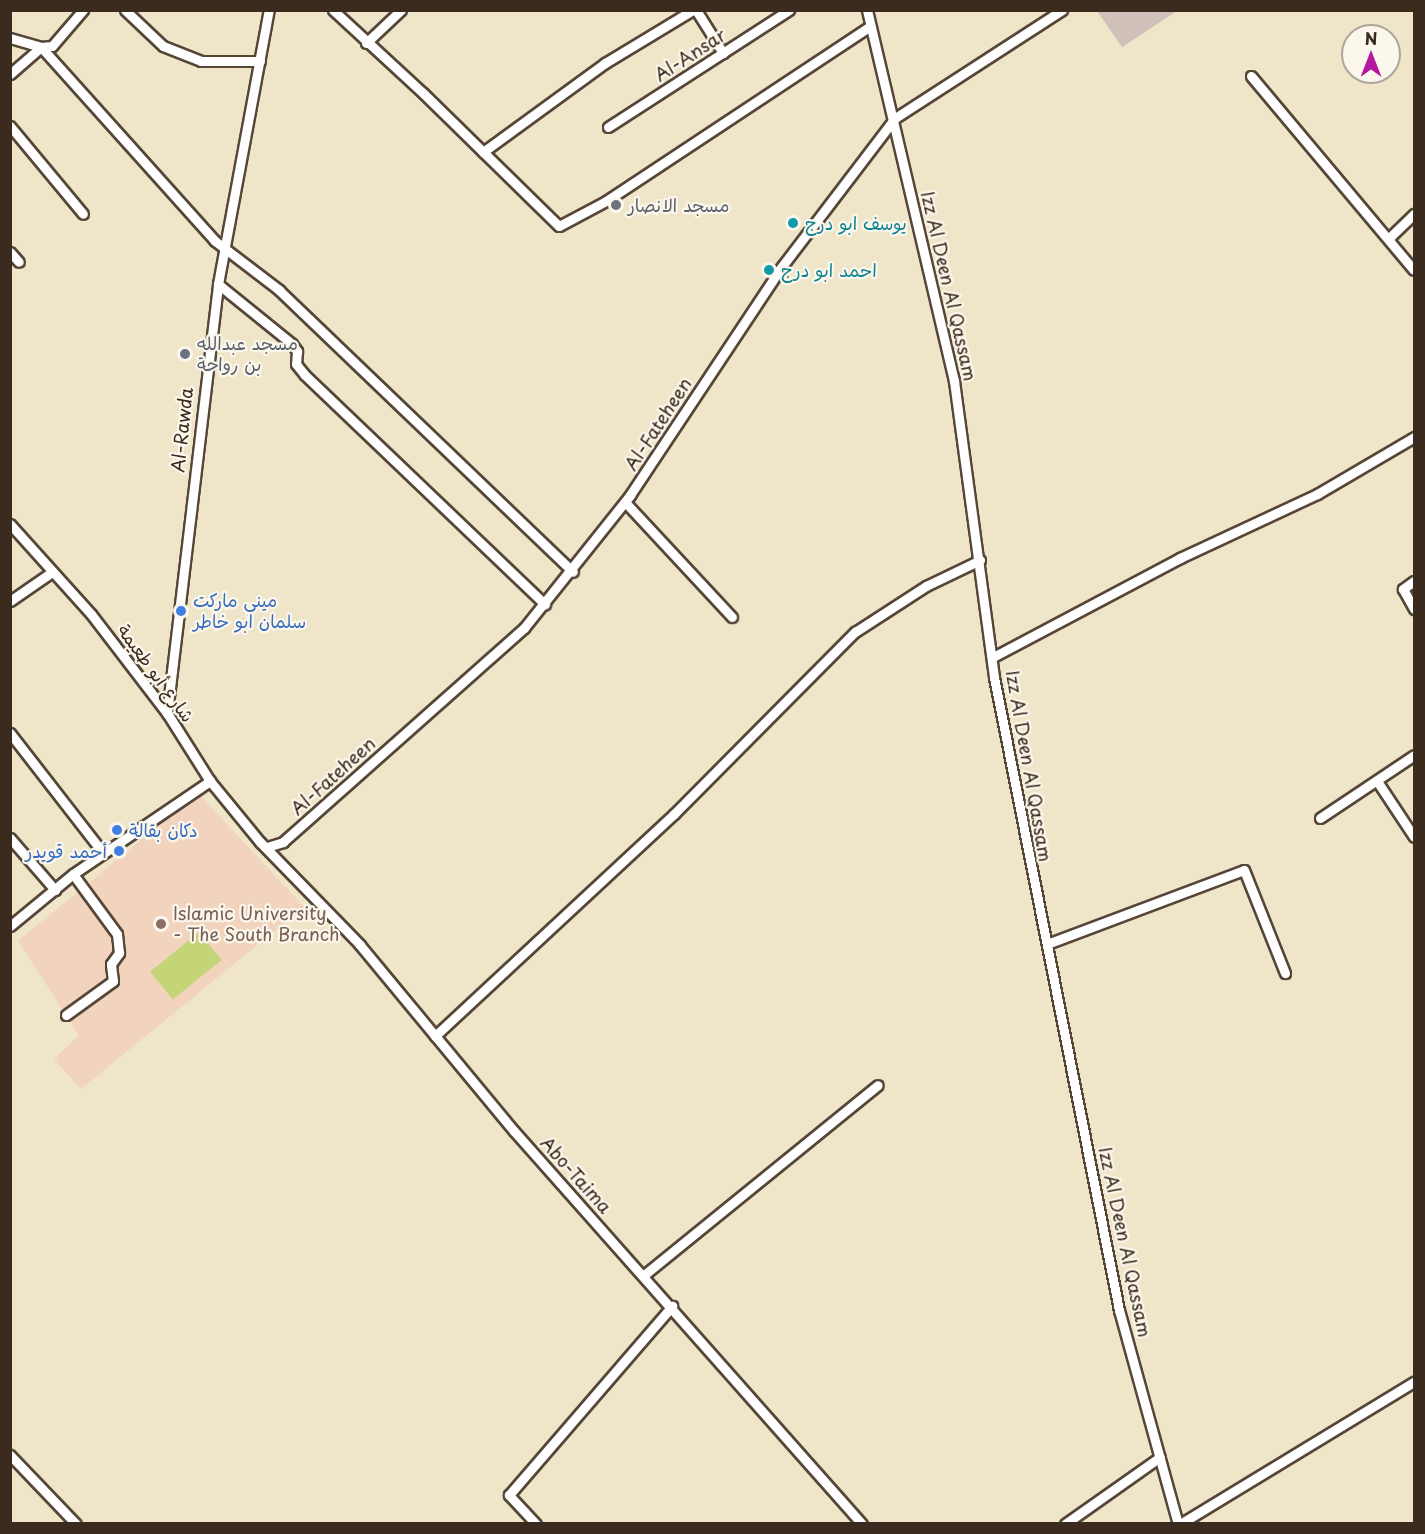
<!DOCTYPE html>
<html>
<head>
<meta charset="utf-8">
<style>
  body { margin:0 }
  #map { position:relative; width:1425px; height:1534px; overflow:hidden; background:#efe5c8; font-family:"Playpen Sans","Playpen Sans Arabic",sans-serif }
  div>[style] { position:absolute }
  .built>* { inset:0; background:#f2d4be }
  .industrial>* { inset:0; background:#cfc0ba }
  .green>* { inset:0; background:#c4d578; transform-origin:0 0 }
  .roads { filter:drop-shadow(2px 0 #564638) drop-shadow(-2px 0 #564638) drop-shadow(0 2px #564638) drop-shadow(0 -2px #564638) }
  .minor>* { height:9px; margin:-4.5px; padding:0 4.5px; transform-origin:4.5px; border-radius:4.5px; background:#fff }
  .dots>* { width:16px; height:16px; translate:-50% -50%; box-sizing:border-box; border:3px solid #fbf7ec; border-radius:50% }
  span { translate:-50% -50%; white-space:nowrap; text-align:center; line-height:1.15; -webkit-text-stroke:4.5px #fbf7ec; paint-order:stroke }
  .street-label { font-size:18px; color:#3b2a1e }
  .worship-label { font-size:18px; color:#5b616d }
  .left { translate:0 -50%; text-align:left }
  .culture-label { font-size:18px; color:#0d838f }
  .shop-label { font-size:18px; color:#366cbe }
  .right { translate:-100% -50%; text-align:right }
  .education-label { font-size:18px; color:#785e54 }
  .frame { position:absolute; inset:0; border:12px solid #3b2a1e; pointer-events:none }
  .north { position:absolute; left:1341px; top:24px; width:60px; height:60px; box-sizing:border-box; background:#fbf7ec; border:2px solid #aea59a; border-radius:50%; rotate:0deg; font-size:16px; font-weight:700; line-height:24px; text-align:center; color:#3b2a1e }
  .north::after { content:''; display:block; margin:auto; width:21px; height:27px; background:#b5179e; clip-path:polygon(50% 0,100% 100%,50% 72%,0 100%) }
</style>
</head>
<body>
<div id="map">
  <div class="built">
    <i style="clip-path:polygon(198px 793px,304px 907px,81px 1089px,54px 1059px,79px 1035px,18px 941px)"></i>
  </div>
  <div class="industrial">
    <i style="clip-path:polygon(1097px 11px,1177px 11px,1122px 47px)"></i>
  </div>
  <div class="green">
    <i style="left:199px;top:932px;width:36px;height:63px;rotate:51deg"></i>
  </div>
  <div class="roads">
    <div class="minor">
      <i style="left:125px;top:10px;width:52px;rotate:43.5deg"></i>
      <i style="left:163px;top:46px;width:41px;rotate:21.5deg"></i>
      <i style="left:201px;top:61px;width:59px"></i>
      <i style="left:333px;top:10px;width:122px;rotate:42.7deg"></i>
      <i style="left:423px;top:93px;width:190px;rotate:44.4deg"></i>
      <i style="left:559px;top:226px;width:53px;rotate:-28deg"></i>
      <i style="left:606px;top:201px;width:317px;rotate:-33.5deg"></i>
      <i style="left:696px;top:10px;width:51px;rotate:57.9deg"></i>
      <i style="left:867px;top:10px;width:381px;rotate:76.8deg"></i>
      <i style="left:954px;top:381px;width:299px;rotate:82.3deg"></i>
      <i style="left:994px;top:677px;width:645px;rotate:78.83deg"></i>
      <i style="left:1119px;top:1310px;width:222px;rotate:74.6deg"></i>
      <i style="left:10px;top:38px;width:32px;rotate:16deg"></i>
      <i style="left:41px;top:47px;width:261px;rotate:48.1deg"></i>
      <i style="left:215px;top:241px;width:81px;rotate:37.4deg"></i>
      <i style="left:279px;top:290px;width:407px;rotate:43.8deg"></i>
      <i style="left:366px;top:43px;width:48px;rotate:-43.3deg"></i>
      <i style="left:10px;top:74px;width:41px;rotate:-41.1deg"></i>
      <i style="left:41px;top:47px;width:11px;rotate:-5deg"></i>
      <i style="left:52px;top:46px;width:48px;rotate:-49.3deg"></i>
      <i style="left:1251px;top:76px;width:253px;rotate:50deg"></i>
      <i style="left:10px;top:126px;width:114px;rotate:50.3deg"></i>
      <i style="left:608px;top:127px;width:216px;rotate:-32.9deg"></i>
      <i style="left:483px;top:152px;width:151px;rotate:-36.1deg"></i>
      <i style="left:605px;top:63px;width:103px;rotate:-31.1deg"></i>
      <i style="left:1389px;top:238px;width:35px;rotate:-44deg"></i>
      <i style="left:10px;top:252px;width:13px;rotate:48deg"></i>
      <i style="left:218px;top:284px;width:95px;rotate:39deg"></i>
      <i style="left:292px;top:344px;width:9px;rotate:54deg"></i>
      <i style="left:297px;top:351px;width:13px;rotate:94deg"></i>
      <i style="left:296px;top:364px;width:14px;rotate:51deg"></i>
      <i style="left:305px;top:375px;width:332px;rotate:43.7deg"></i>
      <i style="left:625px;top:502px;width:157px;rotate:47.1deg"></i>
      <i style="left:10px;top:524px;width:121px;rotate:48deg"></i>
      <i style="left:91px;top:614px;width:125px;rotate:52.5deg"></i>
      <i style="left:167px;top:713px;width:80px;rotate:57.7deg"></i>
      <i style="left:210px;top:781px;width:79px;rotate:50.7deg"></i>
      <i style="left:260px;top:842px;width:144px;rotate:45.8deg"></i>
      <i style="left:360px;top:945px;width:241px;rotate:50.4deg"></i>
      <i style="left:514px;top:1131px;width:525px;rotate:48.48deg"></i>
      <i style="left:1414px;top:581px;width:14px;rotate:144deg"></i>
      <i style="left:1403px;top:589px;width:23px;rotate:61deg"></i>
      <i style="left:10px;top:601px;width:51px;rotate:-34.6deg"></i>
      <i style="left:993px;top:657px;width:212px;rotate:-27.9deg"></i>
      <i style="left:1180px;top:558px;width:151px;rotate:-25deg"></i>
      <i style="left:1317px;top:494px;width:113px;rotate:-30.4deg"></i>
      <i style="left:167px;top:713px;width:432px;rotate:-83.2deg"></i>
      <i style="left:218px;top:284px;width:279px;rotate:-79.5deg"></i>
      <i style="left:10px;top:733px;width:152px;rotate:52.2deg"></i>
      <i style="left:1377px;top:781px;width:67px;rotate:56.5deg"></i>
      <i style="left:1320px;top:818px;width:113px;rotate:-33.8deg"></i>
      <i style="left:10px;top:838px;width:69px;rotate:49.1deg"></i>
      <i style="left:267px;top:847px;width:17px;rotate:-17deg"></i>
      <i style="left:283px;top:842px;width:322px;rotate:-41.6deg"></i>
      <i style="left:524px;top:628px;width:170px;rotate:-51.4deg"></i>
      <i style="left:630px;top:495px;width:271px;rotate:-56.4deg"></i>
      <i style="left:780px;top:269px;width:190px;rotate:-52.7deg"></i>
      <i style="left:895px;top:118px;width:199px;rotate:-32.9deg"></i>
      <i style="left:10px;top:926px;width:82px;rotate:-39.5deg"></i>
      <i style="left:73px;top:874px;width:166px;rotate:-34.2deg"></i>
      <i style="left:1047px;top:944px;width:210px;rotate:-20.6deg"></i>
      <i style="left:1244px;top:870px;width:111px;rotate:68.3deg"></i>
      <i style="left:66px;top:1015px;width:58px;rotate:-35.9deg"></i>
      <i style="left:113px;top:981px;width:17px;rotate:-97deg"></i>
      <i style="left:111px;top:964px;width:14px;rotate:-54deg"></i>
      <i style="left:119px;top:953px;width:19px;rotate:-96deg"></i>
      <i style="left:117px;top:934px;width:74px;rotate:-126.3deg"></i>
      <i style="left:435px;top:1036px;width:326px;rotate:-42.9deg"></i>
      <i style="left:674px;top:814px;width:257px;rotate:-45.2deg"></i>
      <i style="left:855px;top:632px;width:85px;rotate:-32.9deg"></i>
      <i style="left:926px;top:586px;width:60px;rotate:-25.7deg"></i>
      <i style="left:644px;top:1275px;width:301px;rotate:-39.1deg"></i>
      <i style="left:10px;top:1455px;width:95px;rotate:46.3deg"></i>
      <i style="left:536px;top:1524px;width:40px;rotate:-133deg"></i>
      <i style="left:509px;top:1495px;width:250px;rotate:-49.2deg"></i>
      <i style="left:1065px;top:1524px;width:116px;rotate:-35.2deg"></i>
      <i style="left:1180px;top:1524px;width:274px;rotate:-31.3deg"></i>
    </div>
  </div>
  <div class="dots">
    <i style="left:616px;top:205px;background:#6b7280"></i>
    <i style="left:793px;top:223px;background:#0f9aa8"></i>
    <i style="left:769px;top:270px;background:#0f9aa8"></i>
    <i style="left:185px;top:354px;background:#6b7280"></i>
    <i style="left:181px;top:611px;background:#3f7fe0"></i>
    <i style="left:117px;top:830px;background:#3f7fe0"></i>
    <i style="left:119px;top:851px;background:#3f7fe0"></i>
    <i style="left:161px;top:924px;background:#8d6e63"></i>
  </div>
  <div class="street-label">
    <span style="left:690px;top:55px;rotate:-33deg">Al-Ansar</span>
    <span style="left:949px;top:286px;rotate:77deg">Izz Al Deen Al Qassam</span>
    <span style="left:658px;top:424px;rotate:-57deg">Al-Fateheen</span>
    <span style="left:182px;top:430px;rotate:-84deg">Al-Rawda</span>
    <span style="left:156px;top:673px;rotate:54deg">شارع أبو طعيمة</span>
    <span style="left:1029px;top:766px;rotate:80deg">Izz Al Deen Al Qassam</span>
    <span style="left:333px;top:776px;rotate:-42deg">Al-Fateheen</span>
    <span style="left:576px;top:1175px;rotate:48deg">Abo-Taima</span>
    <span style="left:1125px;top:1242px;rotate:78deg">Izz Al Deen Al Qassam</span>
  </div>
  <div class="worship-label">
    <span class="left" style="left:628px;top:205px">مسجد الانصار</span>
    <span class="left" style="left:197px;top:354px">مسجد عبدالله<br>بن رواحة</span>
  </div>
  <div class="culture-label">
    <span class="left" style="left:805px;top:223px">يوسف ابو درج</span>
    <span class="left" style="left:781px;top:270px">احمد ابو درج</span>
  </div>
  <div class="shop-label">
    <span class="left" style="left:193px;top:611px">ميني ماركت<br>سلمان ابو خاطر</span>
    <span class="left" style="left:129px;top:830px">دكان بقالة</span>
    <span class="right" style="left:107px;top:851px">أحمد قويدر</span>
  </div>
  <div class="education-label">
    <span class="left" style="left:173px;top:924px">Islamic University<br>- The South Branch</span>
  </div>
  <div class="frame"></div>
  <div class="north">N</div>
</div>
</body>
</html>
